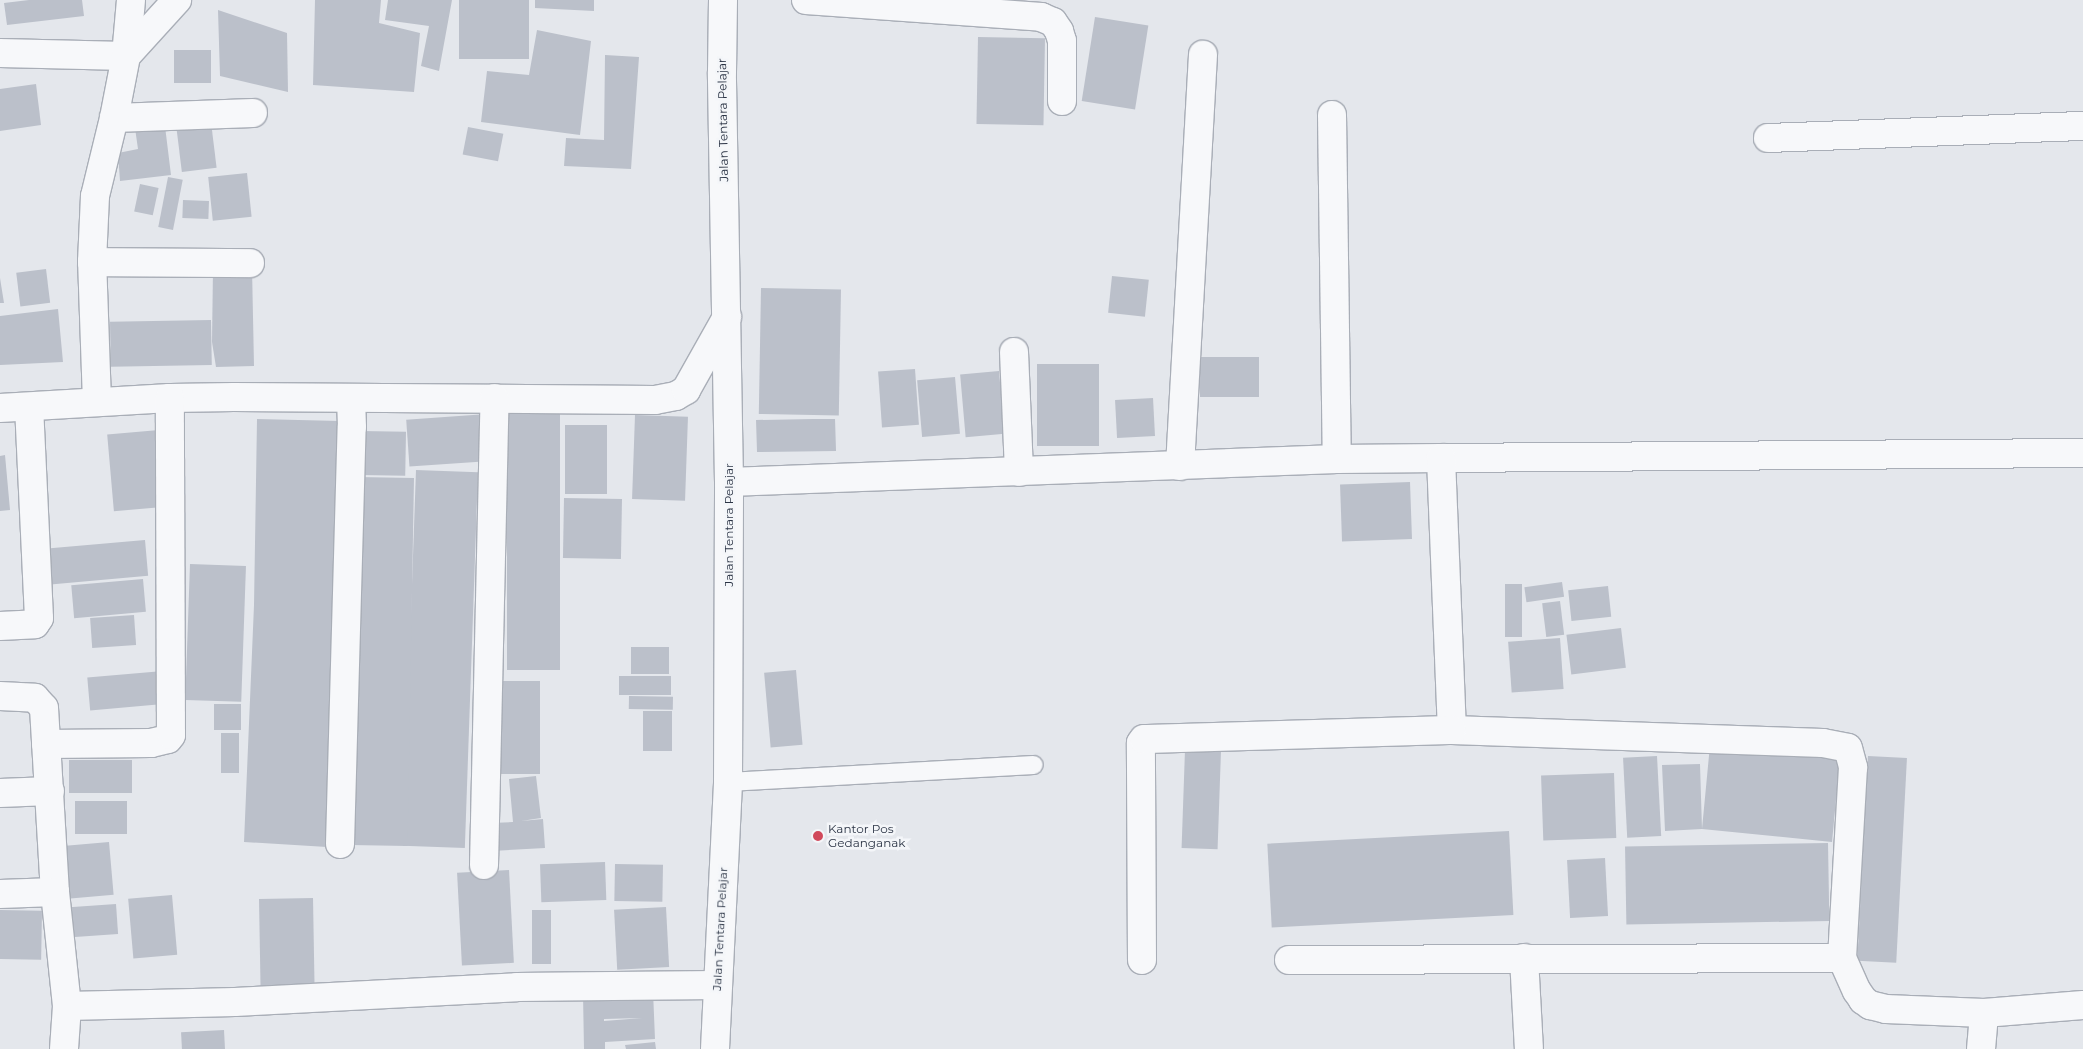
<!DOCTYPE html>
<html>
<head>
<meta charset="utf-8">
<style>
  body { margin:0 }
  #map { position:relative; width:2083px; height:1049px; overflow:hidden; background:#e4e7ec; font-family:Montserrat,sans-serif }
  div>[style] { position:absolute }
  .building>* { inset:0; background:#bbc0ca; transform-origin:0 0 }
  .roads { filter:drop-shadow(1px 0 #a9aeb7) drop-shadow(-1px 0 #a9aeb7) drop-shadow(0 1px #a9aeb7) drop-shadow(0 -1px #a9aeb7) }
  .lane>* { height:18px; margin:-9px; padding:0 9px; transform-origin:9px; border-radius:9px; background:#f7f8fa }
  .street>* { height:28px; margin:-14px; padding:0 14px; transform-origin:14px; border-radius:14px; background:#f7f8fa }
  .dots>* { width:14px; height:14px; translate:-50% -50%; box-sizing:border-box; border:2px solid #f4f6f9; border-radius:50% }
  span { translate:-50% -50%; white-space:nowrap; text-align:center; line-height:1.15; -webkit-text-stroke:5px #f4f6f9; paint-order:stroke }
  .street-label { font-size:12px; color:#2b3445 }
  .poi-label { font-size:12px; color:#2b3445 }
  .left { translate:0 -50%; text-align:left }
</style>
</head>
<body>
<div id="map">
  <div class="building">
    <i style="clip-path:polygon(29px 0,82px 0,84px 16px,7px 25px,4px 3px)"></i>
    <i style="clip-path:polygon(315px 0,381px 0,379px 23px,420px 33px,414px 92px,313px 85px)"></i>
    <i style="clip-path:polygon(388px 0,452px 0,439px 71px,421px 66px,429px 26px,385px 20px)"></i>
    <i style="left:459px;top:0;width:70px;height:59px"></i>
    <i style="clip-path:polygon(535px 0,594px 0,594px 11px,535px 8px)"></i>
    <i style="clip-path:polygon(218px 10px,287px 33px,288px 92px,220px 76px)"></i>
    <i style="left:1095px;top:17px;width:54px;height:85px;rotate:9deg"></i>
    <i style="clip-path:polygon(537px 30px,591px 41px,580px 135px,481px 122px,487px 71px,529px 75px)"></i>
    <i style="left:978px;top:37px;width:67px;height:87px;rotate:1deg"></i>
    <i style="left:174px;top:50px;width:37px;height:33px"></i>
    <i style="clip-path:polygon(605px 55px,639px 57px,631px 169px,564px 166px,566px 138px,604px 140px)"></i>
    <i style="clip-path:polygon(36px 84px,41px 125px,0 131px,0 89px)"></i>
    <i style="clip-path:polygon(164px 118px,171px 175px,120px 181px,118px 153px,138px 149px,134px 121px)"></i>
    <i style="left:211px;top:122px;width:46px;height:35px;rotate:83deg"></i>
    <i style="left:468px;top:127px;width:36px;height:28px;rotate:11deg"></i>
    <i style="left:247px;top:173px;width:44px;height:39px;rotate:84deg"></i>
    <i style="left:168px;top:177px;width:15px;height:51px;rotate:11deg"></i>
    <i style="left:140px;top:184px;width:19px;height:28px;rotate:12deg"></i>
    <i style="left:183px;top:200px;width:26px;height:18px;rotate:2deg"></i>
    <i style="clip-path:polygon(252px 268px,254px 366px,216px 367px,212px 342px,213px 269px)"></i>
    <i style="left:46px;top:269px;width:34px;height:30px;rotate:83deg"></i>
    <i style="left:1112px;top:276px;width:37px;height:37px;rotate:6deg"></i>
    <i style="clip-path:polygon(0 278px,4px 303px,0 303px)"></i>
    <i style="left:761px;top:288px;width:80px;height:126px;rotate:1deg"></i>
    <i style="clip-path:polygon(58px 309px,63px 362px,0 365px,0 316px)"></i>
    <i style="left:211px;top:320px;width:45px;height:101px;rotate:89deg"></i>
    <i style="left:1200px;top:357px;width:59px;height:40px"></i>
    <i style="left:1037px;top:364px;width:62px;height:82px"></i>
    <i style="left:915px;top:369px;width:56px;height:37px;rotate:86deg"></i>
    <i style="left:999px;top:371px;width:63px;height:39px;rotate:85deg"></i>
    <i style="left:955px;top:377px;width:57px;height:38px;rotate:85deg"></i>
    <i style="left:1153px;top:398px;width:38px;height:38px;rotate:87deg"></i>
    <i style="left:560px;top:410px;width:260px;height:53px;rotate:90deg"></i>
    <i style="left:487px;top:414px;width:47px;height:81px;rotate:86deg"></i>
    <i style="left:635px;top:415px;width:53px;height:84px;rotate:2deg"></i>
    <i style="clip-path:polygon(257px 419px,340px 421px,327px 847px,244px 842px,254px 605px)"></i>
    <i style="clip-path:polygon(813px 419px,835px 419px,836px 451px,757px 452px,756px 420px)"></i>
    <i style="left:565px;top:425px;width:42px;height:69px"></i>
    <i style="left:159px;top:430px;width:77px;height:52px;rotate:85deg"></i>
    <i style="left:361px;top:431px;width:45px;height:44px;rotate:1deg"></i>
    <i style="clip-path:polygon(5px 455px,10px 510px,0 511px,0 456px)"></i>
    <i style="left:416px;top:470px;width:62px;height:376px;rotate:2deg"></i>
    <i style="left:357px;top:477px;width:57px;height:368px;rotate:1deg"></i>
    <i style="left:1410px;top:482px;width:57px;height:70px;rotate:88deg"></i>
    <i style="left:564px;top:498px;width:58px;height:60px;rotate:1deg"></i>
    <i style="left:145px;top:540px;width:36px;height:98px;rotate:85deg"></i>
    <i style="left:190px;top:564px;width:56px;height:136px;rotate:2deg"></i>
    <i style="left:143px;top:579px;width:33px;height:72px;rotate:85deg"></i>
    <i style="left:1562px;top:582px;width:15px;height:38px;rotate:82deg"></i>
    <i style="left:1505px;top:584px;width:17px;height:53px"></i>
    <i style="left:1608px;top:586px;width:31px;height:40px;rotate:84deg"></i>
    <i style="left:1560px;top:601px;width:34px;height:18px;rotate:83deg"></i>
    <i style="left:134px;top:615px;width:30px;height:44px;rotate:86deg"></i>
    <i style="left:1621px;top:628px;width:40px;height:55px;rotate:83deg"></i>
    <i style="left:1560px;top:638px;width:51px;height:52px;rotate:86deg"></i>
    <i style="left:631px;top:647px;width:38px;height:27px"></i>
    <i style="left:796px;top:670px;width:75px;height:32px;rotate:85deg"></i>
    <i style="left:163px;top:671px;width:33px;height:76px;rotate:85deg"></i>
    <i style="left:671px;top:676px;width:19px;height:52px;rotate:90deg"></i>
    <i style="left:495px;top:681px;width:45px;height:93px"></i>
    <i style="left:629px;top:696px;width:44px;height:13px;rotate:1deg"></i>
    <i style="left:214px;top:704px;width:27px;height:26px"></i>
    <i style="left:643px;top:711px;width:29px;height:40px"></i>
    <i style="left:221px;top:733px;width:18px;height:40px"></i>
    <i style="clip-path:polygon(1710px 745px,1840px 758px,1832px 842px,1702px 829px,1665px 831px,1662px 765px,1700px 764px,1702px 829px)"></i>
    <i style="left:1185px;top:750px;width:36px;height:98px;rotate:2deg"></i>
    <i style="left:1657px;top:756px;width:80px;height:34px;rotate:87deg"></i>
    <i style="left:1868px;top:756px;width:39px;height:205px;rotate:3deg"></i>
    <i style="left:132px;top:760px;width:33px;height:63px;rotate:90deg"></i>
    <i style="left:1614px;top:773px;width:65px;height:73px;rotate:88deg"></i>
    <i style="clip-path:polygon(536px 776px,541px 818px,521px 821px,543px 819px,545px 848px,492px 851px,491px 823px,513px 822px,509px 779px)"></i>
    <i style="left:127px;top:801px;width:33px;height:52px;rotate:90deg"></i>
    <i style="left:1509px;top:831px;width:84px;height:242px;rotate:87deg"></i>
    <i style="left:109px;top:842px;width:53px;height:52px;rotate:85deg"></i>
    <i style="left:1828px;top:843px;width:78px;height:203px;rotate:89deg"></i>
    <i style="left:1605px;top:858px;width:58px;height:38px;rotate:87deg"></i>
    <i style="left:605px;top:862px;width:38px;height:65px;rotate:88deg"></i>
    <i style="left:615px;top:864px;width:48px;height:37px;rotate:1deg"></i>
    <i style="left:509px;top:870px;width:93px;height:52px;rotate:87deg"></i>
    <i style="left:172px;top:895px;width:60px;height:44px;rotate:85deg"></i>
    <i style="left:313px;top:898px;width:87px;height:54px;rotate:89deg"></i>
    <i style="left:116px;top:904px;width:30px;height:54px;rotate:86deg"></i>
    <i style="left:666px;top:907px;width:60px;height:52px;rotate:87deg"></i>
    <i style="left:0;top:910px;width:42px;height:49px;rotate:1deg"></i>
    <i style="left:532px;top:910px;width:19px;height:54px"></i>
    <i style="clip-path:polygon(evenodd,653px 991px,655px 1039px,605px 1042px,605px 1049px,584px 1049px,583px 994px,653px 991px,642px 1018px,604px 1021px,604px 1019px,642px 1018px)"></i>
    <i style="left:224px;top:1030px;width:19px;height:43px;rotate:87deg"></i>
    <i style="clip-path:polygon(655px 1042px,656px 1049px,626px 1049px,625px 1045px)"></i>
  </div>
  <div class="roads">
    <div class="lane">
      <i style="left:728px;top:782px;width:306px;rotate:-3.2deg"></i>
    </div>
    <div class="street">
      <i style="left:806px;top:0;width:236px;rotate:4.1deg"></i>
      <i style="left:1041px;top:17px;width:13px;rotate:23deg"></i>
      <i style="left:1053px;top:22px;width:11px;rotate:56deg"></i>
      <i style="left:1059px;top:31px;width:10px;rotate:73deg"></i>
      <i style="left:1062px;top:41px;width:60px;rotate:90deg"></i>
      <i style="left:0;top:53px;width:126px;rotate:1.4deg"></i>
      <i style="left:126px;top:56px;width:76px;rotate:-47.7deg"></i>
      <i style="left:1332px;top:115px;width:344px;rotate:89.2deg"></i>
      <i style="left:114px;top:118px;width:139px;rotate:-2.1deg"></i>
      <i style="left:1768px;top:138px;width:315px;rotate:-2.2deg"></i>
      <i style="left:92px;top:262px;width:158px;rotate:0.4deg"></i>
      <i style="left:1014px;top:352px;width:120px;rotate:87.6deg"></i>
      <i style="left:97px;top:402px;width:140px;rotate:-92deg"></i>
      <i style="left:92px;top:262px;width:66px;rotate:-87.4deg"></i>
      <i style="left:95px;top:196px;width:80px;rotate:-76.3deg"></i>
      <i style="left:114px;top:118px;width:63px;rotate:-79deg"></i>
      <i style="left:126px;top:56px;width:56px;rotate:-84.9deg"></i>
      <i style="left:0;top:408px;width:170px;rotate:-3.4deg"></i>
      <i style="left:170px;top:398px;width:64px;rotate:-0.9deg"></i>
      <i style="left:234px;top:397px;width:421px;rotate:0.4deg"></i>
      <i style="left:655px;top:400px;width:21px;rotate:-11deg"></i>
      <i style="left:676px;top:396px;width:12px;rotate:-31deg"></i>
      <i style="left:686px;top:390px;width:84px;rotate:-60.7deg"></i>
      <i style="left:1441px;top:458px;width:642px;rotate:-0.45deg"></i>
      <i style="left:1180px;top:466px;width:412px;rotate:-86.8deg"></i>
      <i style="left:729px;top:482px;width:608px;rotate:-2.17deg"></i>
      <i style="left:1337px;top:459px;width:104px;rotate:-0.6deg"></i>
      <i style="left:1441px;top:458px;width:272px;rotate:87.7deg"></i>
      <i style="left:1452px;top:730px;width:371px;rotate:2deg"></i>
      <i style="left:1823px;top:743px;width:25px;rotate:11deg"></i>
      <i style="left:1848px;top:748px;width:20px;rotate:75deg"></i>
      <i style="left:1853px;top:767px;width:191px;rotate:93.3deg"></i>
      <i style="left:1842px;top:958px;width:36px;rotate:66deg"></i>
      <i style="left:1857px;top:991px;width:11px;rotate:56deg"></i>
      <i style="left:1863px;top:1000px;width:9px;rotate:36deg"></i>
      <i style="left:1870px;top:1005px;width:16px;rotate:14deg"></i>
      <i style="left:1886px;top:1009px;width:98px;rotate:2.3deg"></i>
      <i style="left:1984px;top:1013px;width:99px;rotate:-4.6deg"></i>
      <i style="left:0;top:626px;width:35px;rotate:-3deg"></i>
      <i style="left:35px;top:624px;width:7px;rotate:-56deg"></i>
      <i style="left:39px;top:618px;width:211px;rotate:-92.7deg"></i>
      <i style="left:0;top:696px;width:35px;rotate:3deg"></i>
      <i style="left:35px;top:698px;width:13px;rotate:48deg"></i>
      <i style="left:44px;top:708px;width:184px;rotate:86.6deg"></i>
      <i style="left:55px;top:892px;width:115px;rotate:84deg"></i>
      <i style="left:67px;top:1006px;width:43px;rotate:94deg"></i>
      <i style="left:46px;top:744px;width:105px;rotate:-0.5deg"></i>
      <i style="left:151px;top:743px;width:17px;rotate:-13deg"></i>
      <i style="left:168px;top:739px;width:5px;rotate:-53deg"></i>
      <i style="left:171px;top:735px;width:337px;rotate:-90.2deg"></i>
      <i style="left:0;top:793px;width:50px;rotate:-2.3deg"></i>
      <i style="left:340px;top:844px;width:417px;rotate:-88.4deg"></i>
      <i style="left:352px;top:427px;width:29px;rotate:-92deg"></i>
      <i style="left:484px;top:865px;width:467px;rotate:-88.7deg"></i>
      <i style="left:0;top:894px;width:55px;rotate:-2.1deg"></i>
      <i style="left:1524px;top:958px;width:91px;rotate:86.9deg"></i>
      <i style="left:1142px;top:960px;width:217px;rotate:-90.3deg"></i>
      <i style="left:1141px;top:743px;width:5px;rotate:-53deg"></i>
      <i style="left:1144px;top:739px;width:308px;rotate:-1.7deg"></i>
      <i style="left:1289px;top:960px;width:553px;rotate:-0.21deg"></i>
      <i style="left:67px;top:1006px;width:168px;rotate:-1.4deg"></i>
      <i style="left:235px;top:1002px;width:282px;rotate:-3deg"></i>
      <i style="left:517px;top:987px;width:200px;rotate:-0.6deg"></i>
      <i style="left:715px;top:1049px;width:267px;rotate:-87.2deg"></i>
      <i style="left:728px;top:782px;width:300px;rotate:-89.8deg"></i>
      <i style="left:729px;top:482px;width:410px;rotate:-91deg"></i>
      <i style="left:722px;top:72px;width:72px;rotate:-89.2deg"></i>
      <i style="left:1981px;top:1049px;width:36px;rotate:-85deg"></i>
    </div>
  </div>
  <div class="dots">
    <i style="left:818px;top:836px;background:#d1495b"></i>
  </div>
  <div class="street-label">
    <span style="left:723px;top:120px;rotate:-91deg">Jalan Tentara Pelajar</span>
    <span style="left:729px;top:525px;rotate:-90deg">Jalan Tentara Pelajar</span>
    <span style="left:720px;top:929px;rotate:-87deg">Jalan Tentara Pelajar</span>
  </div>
  <div class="poi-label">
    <span class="left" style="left:828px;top:836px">Kantor Pos<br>Gedanganak</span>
  </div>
</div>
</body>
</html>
